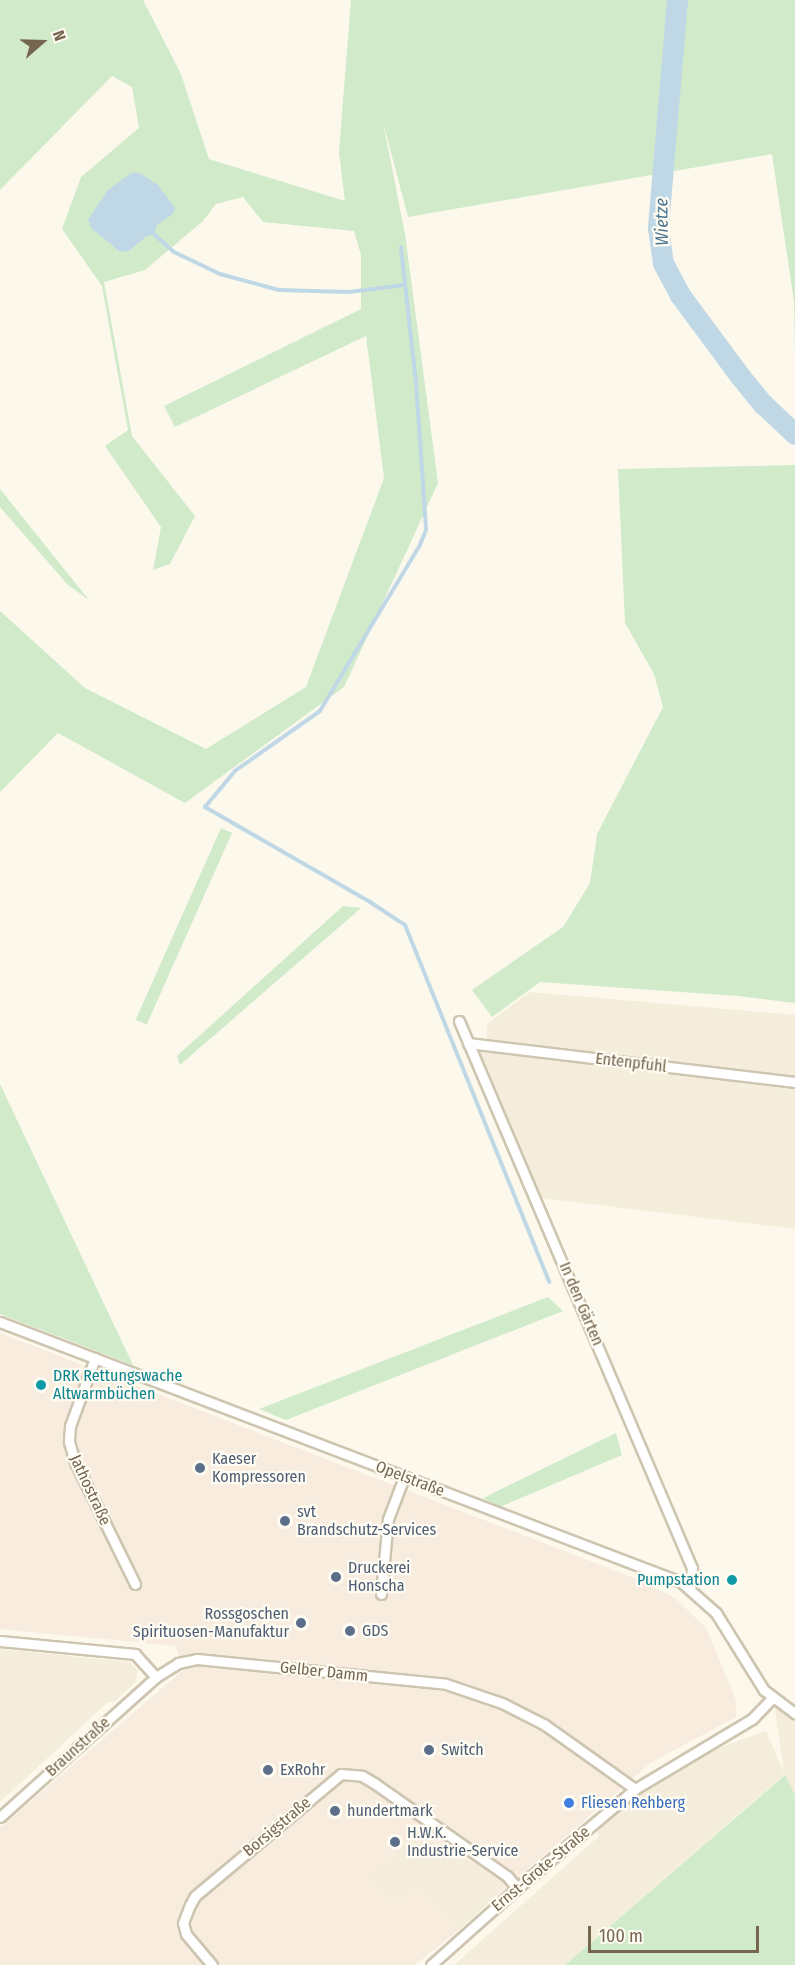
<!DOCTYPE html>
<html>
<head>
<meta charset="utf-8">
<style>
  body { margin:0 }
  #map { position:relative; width:795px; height:1965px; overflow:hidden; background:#fcf9ec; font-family:"Fira Sans Condensed",sans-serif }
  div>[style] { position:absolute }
  .residential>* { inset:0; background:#f4eddb }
  .commercial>* { inset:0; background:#f8ecde }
  .green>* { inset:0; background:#d0eaca; transform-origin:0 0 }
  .water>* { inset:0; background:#c0d8e6 }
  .stream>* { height:4px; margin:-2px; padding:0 2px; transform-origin:2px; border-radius:2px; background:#c0d8e6 }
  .river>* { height:21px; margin:-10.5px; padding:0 10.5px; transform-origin:10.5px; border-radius:10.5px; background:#c0d8e6 }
  .roads { filter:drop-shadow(2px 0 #cec5b1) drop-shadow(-2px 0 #cec5b1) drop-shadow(0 2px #cec5b1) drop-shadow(0 -2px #cec5b1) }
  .street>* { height:9px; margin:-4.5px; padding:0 4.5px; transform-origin:4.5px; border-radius:4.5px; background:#fff }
  .dots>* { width:16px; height:16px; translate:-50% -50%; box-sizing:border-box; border:3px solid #fefcf3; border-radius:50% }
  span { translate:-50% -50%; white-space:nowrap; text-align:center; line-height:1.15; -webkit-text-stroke:4.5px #fefcf3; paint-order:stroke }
  .street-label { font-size:16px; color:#77664f }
  .culture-label { font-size:16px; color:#0d838f }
  .left { translate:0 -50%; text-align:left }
  .right { translate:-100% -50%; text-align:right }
  .service-label { font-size:16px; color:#4e5e75 }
  .shop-label { font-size:16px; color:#366cbe }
  .water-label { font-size:18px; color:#4c7690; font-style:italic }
  .north { position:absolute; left:12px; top:12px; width:60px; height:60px; -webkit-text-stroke:4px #fefcf3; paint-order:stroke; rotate:70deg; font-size:16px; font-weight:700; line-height:24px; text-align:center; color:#77664f }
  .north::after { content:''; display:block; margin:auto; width:21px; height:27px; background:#77664f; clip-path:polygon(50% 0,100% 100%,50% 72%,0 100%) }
  .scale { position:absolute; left:588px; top:1926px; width:171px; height:27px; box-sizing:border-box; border:3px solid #77664f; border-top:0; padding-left:8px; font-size:18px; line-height:21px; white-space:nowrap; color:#77664f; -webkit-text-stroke:4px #fefcf3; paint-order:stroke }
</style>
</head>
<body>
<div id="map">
  <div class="residential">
    <i style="clip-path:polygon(530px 992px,795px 1015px,795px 1076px,487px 1039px,487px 1024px)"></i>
    <i style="clip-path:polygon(475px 1048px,795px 1090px,795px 1229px,541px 1198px)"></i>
    <i style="clip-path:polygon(0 1649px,130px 1662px,138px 1670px,136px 1682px,114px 1702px,108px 1702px,0 1802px)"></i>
    <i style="clip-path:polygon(773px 1697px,795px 1713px,795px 1795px,784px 1775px,565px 1965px,454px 1965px,598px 1837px,598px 1830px,647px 1787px,718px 1748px,766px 1731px,784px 1772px)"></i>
    <i style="clip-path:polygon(419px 1833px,458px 1860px,465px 1859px,489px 1875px,497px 1888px,492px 1900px,461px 1928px,455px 1928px,415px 1884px,395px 1901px,376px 1880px,373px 1883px,368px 1878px)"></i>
  </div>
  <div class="commercial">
    <i style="clip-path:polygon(0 1333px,634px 1578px,675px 1598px,706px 1628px,736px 1700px,736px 1717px,652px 1762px,492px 1900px,497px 1888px,489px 1875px,465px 1859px,459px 1860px,418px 1833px,369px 1878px,373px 1883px,376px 1880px,395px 1901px,415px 1884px,455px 1928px,461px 1928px,415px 1965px,0 1965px,0 1828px,182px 1671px,176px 1646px,0 1629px)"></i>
  </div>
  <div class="green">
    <i style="clip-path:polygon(0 0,143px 0,181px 74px,209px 159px,345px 201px,339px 152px,351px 0,795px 0,795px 358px,794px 301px,772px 154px,408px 217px,383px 122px,405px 234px,438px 483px,344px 687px,185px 803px,58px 733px,0 792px,0 611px,85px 688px,206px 749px,306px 687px,384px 478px,366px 336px,175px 427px,164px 406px,361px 309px,361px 255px,354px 231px,263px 222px,243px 197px,216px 204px,203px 221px,145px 270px,104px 282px,132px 436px,195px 516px,170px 564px,153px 570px,161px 527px,105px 446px,128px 430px,102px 286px,62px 229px,81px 177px,139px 128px,132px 87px,112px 76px,0 190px)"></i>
    <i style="clip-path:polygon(795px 465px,795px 1003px,738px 996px,540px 982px,492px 1017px,472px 990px,563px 927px,590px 883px,597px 834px,663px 707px,654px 674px,625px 623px,618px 469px)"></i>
    <i style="clip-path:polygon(0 489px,89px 600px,68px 585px,0 507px)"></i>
    <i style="left:221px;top:828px;width:12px;height:210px;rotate:24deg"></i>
    <i style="clip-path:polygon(343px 906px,361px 908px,180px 1065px,177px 1056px)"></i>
    <i style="clip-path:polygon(0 1084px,133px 1365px,0 1314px)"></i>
    <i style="clip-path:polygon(548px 1297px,563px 1311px,286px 1420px,259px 1409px)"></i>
    <i style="clip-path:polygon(616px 1433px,622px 1455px,500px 1507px,483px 1498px)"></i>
    <i style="clip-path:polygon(785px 1775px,795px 1795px,795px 1965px,565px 1965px)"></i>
  </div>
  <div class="water">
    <i style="clip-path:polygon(131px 173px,140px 173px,158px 185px,175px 208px,173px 214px,156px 226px,155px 235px,147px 236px,129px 251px,120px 252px,91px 228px,88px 220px,107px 191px)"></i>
  </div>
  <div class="stream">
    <i style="left:155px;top:235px;width:25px;rotate:42deg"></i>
    <i style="left:174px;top:252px;width:51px;rotate:25.6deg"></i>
    <i style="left:220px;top:274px;width:61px;rotate:15.2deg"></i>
    <i style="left:279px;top:290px;width:70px;rotate:1.6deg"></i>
    <i style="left:349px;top:292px;width:56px;rotate:-7.1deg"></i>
    <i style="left:401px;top:247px;width:136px;rotate:83.7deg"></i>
    <i style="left:416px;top:382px;width:148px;rotate:86.1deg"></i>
    <i style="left:426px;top:530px;width:16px;rotate:112deg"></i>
    <i style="left:420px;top:545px;width:194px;rotate:121.1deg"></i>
    <i style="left:320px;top:711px;width:104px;rotate:144.8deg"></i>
    <i style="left:235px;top:771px;width:47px;rotate:129.8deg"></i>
    <i style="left:205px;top:807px;width:190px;rotate:29.9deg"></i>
    <i style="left:370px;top:902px;width:42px;rotate:33.3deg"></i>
    <i style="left:405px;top:925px;width:385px;rotate:68deg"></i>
  </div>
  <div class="river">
    <i style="left:677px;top:0;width:229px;rotate:94.8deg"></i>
    <i style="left:658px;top:228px;width:35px;rotate:82deg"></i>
    <i style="left:663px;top:263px;width:36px;rotate:62deg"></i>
    <i style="left:680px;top:295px;width:101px;rotate:53.5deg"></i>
    <i style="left:740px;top:376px;width:36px;rotate:51deg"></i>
    <i style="left:763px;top:404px;width:44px;rotate:43.2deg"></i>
  </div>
  <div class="roads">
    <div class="street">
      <i style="left:459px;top:1021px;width:595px;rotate:66.93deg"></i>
      <i style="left:692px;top:1568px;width:21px;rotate:95deg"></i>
      <i style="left:468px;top:1043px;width:329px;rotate:6.8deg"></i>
      <i style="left:0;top:1322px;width:729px;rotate:20.9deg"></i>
      <i style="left:681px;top:1582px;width:47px;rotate:41.5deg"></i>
      <i style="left:716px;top:1613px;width:91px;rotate:58.1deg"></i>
      <i style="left:764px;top:1690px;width:39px;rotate:37deg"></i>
      <i style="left:95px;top:1358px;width:72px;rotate:110.2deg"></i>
      <i style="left:70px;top:1426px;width:16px;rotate:94deg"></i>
      <i style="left:69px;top:1442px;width:21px;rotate:73deg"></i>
      <i style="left:75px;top:1462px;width:136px;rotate:63.8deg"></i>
      <i style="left:381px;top:1594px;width:75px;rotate:-84.7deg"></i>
      <i style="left:388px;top:1519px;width:45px;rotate:-69.1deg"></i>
      <i style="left:0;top:1641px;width:136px;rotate:5.5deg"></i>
      <i style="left:135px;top:1654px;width:31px;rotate:48deg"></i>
      <i style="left:0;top:1817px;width:210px;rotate:-41.9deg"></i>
      <i style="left:156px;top:1677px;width:26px;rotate:-32deg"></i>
      <i style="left:178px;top:1663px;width:19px;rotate:-12deg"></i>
      <i style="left:197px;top:1659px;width:250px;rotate:5.7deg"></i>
      <i style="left:446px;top:1684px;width:59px;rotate:18.7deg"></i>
      <i style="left:502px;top:1703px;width:48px;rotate:27.1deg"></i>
      <i style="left:545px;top:1725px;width:110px;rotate:35.4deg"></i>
      <i style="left:212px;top:1965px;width:40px;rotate:-130deg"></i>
      <i style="left:186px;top:1934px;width:11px;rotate:-105deg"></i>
      <i style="left:183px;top:1923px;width:19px;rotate:-69deg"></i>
      <i style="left:190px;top:1905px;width:10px;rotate:-61deg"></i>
      <i style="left:195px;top:1896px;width:190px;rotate:-39.9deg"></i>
      <i style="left:341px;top:1774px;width:21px;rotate:5deg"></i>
      <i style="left:362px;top:1776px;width:14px;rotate:30deg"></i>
      <i style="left:374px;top:1783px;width:162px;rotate:35deg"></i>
      <i style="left:507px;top:1876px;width:16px;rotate:50deg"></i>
      <i style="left:431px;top:1965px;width:115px;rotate:-41.8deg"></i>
      <i style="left:517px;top:1888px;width:154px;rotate:-40deg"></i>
      <i style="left:635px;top:1789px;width:136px;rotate:-30.9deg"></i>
      <i style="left:752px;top:1719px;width:30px;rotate:-46deg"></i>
    </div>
  </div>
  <div class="dots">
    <i style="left:41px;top:1385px;background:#0f9aa8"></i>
    <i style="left:200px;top:1468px;background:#5c6f8a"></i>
    <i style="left:285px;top:1521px;background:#5c6f8a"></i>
    <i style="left:336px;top:1577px;background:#5c6f8a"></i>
    <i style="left:732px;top:1580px;background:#0f9aa8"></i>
    <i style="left:301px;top:1623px;background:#5c6f8a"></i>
    <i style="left:350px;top:1631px;background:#5c6f8a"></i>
    <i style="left:429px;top:1750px;background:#5c6f8a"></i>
    <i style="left:268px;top:1770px;background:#5c6f8a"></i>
    <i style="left:569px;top:1803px;background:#3f7fe0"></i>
    <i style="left:335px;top:1811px;background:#5c6f8a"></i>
    <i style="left:395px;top:1842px;background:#5c6f8a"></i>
  </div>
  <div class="street-label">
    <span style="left:631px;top:1063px;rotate:7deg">Entenpfuhl</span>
    <span style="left:581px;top:1304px;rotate:67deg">In den Gärten</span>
    <span style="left:410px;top:1479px;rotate:21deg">Opelstraße</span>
    <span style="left:90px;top:1490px;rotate:65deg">Jathostraße</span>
    <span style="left:324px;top:1672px;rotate:6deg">Gelber Damm</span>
    <span style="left:78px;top:1747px;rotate:-42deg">Braunstraße</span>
    <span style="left:277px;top:1827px;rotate:-40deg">Borsigstraße</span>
    <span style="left:541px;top:1869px;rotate:-40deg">Ernst-Grote-Straße</span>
  </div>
  <div class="culture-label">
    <span class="left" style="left:53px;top:1385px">DRK Rettungswache<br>Altwarmbüchen</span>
    <span class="right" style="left:720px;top:1580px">Pumpstation</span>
  </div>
  <div class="service-label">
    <span class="left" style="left:212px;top:1468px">Kaeser<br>Kompressoren</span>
    <span class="left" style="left:297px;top:1521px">svt<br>Brandschutz-Services</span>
    <span class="left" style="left:348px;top:1577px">Druckerei<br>Honscha</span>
    <span class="right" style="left:289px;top:1623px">Rossgoschen<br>Spirituosen-Manufaktur</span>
    <span class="left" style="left:362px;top:1631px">GDS</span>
    <span class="left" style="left:441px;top:1750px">Switch</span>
    <span class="left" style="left:280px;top:1770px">ExRohr</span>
    <span class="left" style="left:347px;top:1811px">hundertmark</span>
    <span class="left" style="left:407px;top:1842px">H.W.K.<br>Industrie-Service</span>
  </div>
  <div class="shop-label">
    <span class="left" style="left:581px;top:1803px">Fliesen Rehberg</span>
  </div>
  <div class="water-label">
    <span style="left:662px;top:222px;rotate:-91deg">Wietze</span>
  </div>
  <div class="north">N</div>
  <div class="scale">100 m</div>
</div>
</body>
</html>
